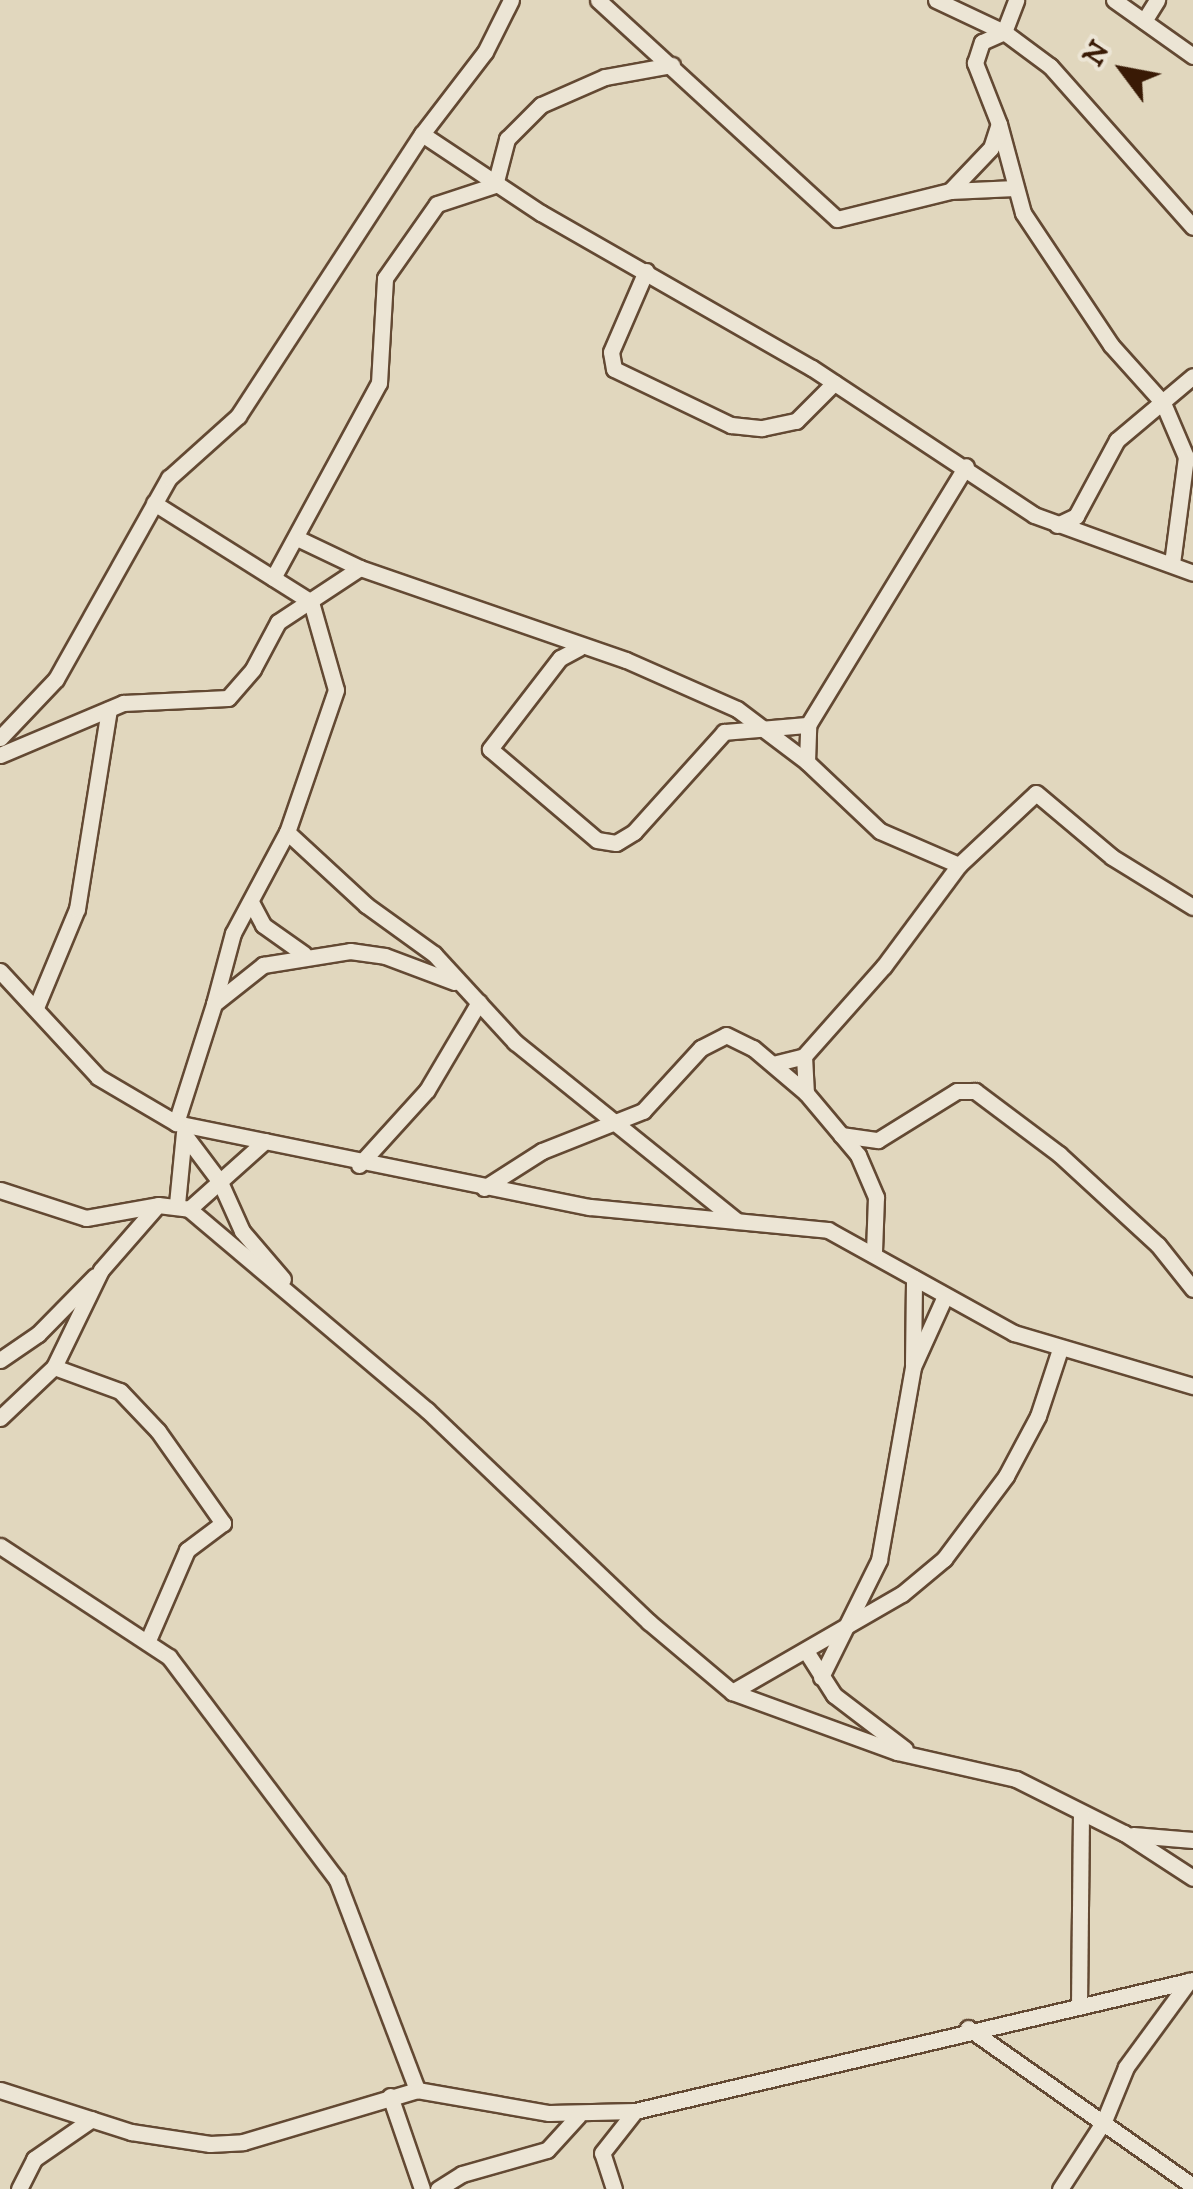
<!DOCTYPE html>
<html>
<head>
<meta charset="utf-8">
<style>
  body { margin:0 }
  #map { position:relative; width:1193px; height:2189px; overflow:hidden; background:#e1d7be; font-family:"IM FELL DW Pica",serif }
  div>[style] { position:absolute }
  .roads { filter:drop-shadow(2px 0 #634933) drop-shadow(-2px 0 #634933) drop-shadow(0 2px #634933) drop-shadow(0 -2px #634933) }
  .minor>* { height:15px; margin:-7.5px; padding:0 7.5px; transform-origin:7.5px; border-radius:7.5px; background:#ece5d5 }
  span { translate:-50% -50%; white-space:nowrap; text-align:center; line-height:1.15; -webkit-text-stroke:9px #ece5d5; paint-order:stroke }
  .north { position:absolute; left:1073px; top:20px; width:100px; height:100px; -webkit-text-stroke:8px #ece5d5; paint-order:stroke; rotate:302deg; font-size:28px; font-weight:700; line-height:40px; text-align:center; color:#391a05 }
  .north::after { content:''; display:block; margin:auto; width:35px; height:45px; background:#391a05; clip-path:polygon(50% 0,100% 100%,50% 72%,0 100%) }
</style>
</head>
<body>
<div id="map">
  <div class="roads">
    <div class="minor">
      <i style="left:598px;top:0;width:324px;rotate:42.5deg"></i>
      <i style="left:837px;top:219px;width:116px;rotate:-13.9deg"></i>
      <i style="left:950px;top:191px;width:65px;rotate:-2.6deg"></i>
      <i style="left:936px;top:0;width:75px;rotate:25.2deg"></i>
      <i style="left:1004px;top:32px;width:57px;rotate:36.5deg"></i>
      <i style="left:1050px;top:66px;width:215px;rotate:48.4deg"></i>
      <i style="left:1114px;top:0;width:97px;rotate:35.3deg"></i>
      <i style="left:1144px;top:21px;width:25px;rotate:-58deg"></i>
      <i style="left:999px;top:124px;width:92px;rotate:74.9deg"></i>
      <i style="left:1023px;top:213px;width:159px;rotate:56.3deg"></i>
      <i style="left:1111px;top:345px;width:78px;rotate:48.1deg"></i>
      <i style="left:1163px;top:403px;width:59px;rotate:66.9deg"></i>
      <i style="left:1186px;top:457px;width:108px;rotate:97.5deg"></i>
      <i style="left:422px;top:134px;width:143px;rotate:33.6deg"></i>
      <i style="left:541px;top:213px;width:312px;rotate:29.8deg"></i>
      <i style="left:812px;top:368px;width:266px;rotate:33.5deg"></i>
      <i style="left:1034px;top:515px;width:169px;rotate:20deg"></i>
      <i style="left:495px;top:185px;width:48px;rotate:-75.4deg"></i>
      <i style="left:507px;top:139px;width:48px;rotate:-45deg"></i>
      <i style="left:541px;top:105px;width:70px;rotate:-23.6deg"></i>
      <i style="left:605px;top:77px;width:68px;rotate:-10.2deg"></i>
      <i style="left:950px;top:191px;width:59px;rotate:-46.4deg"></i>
      <i style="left:991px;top:148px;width:25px;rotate:-72deg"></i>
      <i style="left:999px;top:124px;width:66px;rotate:-111.5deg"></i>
      <i style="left:975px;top:63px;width:22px;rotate:-72deg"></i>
      <i style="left:982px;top:42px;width:24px;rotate:-24deg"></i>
      <i style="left:1004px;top:32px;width:34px;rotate:-69deg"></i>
      <i style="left:646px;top:271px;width:88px;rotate:113.4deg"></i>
      <i style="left:611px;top:352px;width:17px;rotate:80deg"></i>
      <i style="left:614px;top:369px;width:130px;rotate:25.6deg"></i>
      <i style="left:731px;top:425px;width:31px;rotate:6deg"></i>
      <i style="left:762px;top:428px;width:35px;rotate:-12deg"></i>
      <i style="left:796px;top:421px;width:54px;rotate:-45deg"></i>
      <i style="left:154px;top:503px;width:186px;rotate:32.2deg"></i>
      <i style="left:311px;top:602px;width:91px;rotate:74.1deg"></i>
      <i style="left:336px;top:690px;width:150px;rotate:109deg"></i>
      <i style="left:287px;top:832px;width:115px;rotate:118.1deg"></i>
      <i style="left:233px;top:933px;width:73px;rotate:105deg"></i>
      <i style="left:1057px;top:525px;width:21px;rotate:-25deg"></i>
      <i style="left:1076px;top:516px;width:86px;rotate:-61.7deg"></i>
      <i style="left:1117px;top:440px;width:99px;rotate:-40.1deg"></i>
      <i style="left:299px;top:539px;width:68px;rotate:25.4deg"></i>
      <i style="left:273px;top:578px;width:222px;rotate:-61.5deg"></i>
      <i style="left:379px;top:383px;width:105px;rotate:-86.7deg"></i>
      <i style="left:385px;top:278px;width:90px;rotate:-54.9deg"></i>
      <i style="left:437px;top:204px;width:61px;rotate:-18.1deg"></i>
      <i style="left:579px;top:648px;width:21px;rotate:152deg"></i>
      <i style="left:560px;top:658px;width:115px;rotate:127.6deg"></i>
      <i style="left:490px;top:749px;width:140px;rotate:40.4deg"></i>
      <i style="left:597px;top:840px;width:19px;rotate:9deg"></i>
      <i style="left:616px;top:843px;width:21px;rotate:-31deg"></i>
      <i style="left:634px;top:832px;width:135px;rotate:-48deg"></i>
      <i style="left:724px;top:732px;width:84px;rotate:-4.8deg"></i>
      <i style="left:0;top:738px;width:81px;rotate:-46.5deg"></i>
      <i style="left:56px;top:679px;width:231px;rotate:-60.7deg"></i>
      <i style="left:169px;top:478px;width:93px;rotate:-41.9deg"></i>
      <i style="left:238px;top:416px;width:337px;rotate:-56.9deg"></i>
      <i style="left:422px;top:134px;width:103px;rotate:-52.5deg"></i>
      <i style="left:485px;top:52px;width:58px;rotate:-63.4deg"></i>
      <i style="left:0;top:755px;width:134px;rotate:-22.9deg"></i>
      <i style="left:123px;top:703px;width:105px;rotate:-2.7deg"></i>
      <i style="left:228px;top:698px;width:38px;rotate:-49deg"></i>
      <i style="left:253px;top:669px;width:53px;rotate:-62deg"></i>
      <i style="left:278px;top:622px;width:98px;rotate:-33.4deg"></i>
      <i style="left:360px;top:568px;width:281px;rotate:19.1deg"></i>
      <i style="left:626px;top:660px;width:121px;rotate:23.8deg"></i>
      <i style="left:737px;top:709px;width:88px;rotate:37.1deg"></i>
      <i style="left:807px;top:762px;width:100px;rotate:43.4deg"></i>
      <i style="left:880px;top:831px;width:86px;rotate:23.3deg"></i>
      <i style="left:807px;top:762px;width:37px;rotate:-88deg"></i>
      <i style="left:808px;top:725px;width:303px;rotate:-58.6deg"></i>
      <i style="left:287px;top:832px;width:108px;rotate:42.7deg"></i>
      <i style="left:366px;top:905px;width:84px;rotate:35.8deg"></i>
      <i style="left:434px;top:954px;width:120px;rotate:47.4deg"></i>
      <i style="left:515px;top:1042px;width:285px;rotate:38.9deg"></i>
      <i style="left:251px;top:902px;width:26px;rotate:62deg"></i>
      <i style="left:263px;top:925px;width:50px;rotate:35.3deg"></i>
      <i style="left:0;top:971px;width:144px;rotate:47.2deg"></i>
      <i style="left:98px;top:1077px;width:91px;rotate:30.5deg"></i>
      <i style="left:176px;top:1123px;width:422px;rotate:11.5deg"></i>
      <i style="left:590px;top:1207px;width:239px;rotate:5.5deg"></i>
      <i style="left:828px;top:1230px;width:213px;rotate:29deg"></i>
      <i style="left:1014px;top:1333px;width:187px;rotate:16.5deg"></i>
      <i style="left:37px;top:1005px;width:104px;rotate:-67.4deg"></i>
      <i style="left:77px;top:909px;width:202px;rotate:-80.9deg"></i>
      <i style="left:804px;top:1056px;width:37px;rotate:87deg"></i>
      <i style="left:773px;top:1064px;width:32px;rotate:-14deg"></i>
      <i style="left:804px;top:1056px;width:120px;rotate:-48.4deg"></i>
      <i style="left:884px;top:966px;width:126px;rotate:-53.4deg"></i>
      <i style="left:959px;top:865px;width:105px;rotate:-43.1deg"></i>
      <i style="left:1036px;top:793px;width:99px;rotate:40.1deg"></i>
      <i style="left:1112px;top:857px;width:95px;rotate:31.7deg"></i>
      <i style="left:176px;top:1123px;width:125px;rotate:-72.3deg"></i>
      <i style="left:214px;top:1004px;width:63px;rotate:-38.5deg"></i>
      <i style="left:263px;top:965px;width:88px;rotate:-9.1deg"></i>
      <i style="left:350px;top:951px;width:35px;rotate:8deg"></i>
      <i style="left:385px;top:956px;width:74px;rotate:20.6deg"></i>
      <i style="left:184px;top:1134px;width:60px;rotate:53.1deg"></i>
      <i style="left:220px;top:1182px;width:54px;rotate:65.8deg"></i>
      <i style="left:242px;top:1231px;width:63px;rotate:49.5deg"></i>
      <i style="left:841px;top:1135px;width:37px;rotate:8deg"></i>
      <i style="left:878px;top:1140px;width:93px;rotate:-31.8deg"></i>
      <i style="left:957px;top:1091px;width:18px"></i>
      <i style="left:975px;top:1091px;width:105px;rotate:36.9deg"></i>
      <i style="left:1059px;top:1154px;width:134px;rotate:42.6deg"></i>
      <i style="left:1158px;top:1245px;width:56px;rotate:51.5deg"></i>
      <i style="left:359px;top:1165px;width:101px;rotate:-47.8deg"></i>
      <i style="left:427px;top:1090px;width:102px;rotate:-59.4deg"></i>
      <i style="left:484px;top:1188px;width:69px;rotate:-32.5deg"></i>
      <i style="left:542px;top:1151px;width:109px;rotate:-21.6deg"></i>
      <i style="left:643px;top:1111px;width:86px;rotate:-47.4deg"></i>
      <i style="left:701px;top:1048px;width:28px;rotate:-27deg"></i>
      <i style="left:726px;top:1035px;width:30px;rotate:26deg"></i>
      <i style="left:753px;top:1048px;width:70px;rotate:40.3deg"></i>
      <i style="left:806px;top:1093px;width:81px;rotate:50deg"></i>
      <i style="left:858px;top:1155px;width:46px;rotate:66.8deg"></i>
      <i style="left:876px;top:1197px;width:54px;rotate:92.1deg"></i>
      <i style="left:0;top:1190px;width:90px;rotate:18deg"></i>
      <i style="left:86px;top:1218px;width:73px;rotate:-10.2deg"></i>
      <i style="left:158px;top:1205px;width:31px;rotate:7deg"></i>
      <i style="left:189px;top:1209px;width:312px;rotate:40.2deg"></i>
      <i style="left:427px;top:1410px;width:307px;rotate:43.7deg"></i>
      <i style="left:649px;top:1622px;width:109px;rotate:40.1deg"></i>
      <i style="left:732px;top:1692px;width:176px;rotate:20deg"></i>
      <i style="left:897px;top:1752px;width:122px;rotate:12.8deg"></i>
      <i style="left:1016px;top:1779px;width:121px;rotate:26.6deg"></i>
      <i style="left:1124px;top:1833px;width:82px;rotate:33.1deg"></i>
      <i style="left:177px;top:1204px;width:71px;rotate:-84.4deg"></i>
      <i style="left:189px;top:1209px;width:102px;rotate:-41.8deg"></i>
      <i style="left:0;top:1360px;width:46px;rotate:-34.4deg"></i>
      <i style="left:38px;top:1334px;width:81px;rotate:-45.5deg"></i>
      <i style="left:913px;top:1364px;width:86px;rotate:-89.3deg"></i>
      <i style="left:54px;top:1367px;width:70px;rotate:20deg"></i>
      <i style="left:120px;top:1391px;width:55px;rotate:46.5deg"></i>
      <i style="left:158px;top:1431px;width:113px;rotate:54.8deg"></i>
      <i style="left:223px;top:1523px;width:45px;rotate:143.1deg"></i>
      <i style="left:187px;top:1550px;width:98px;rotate:113.4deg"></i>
      <i style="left:0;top:1418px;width:74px;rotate:-43.4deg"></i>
      <i style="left:54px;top:1367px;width:108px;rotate:-64.1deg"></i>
      <i style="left:101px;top:1270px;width:82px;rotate:-48.9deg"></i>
      <i style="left:0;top:1546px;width:202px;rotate:33.3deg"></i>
      <i style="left:169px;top:1657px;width:279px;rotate:53deg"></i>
      <i style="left:337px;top:1880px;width:225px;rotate:69.1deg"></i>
      <i style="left:806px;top:1651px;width:52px;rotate:57.5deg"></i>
      <i style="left:834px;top:1695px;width:89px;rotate:37.3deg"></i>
      <i style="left:821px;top:1677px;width:131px;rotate:-63.6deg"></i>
      <i style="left:879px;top:1560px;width:196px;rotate:-80deg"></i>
      <i style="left:913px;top:1367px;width:78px;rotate:-65.7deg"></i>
      <i style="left:732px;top:1692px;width:196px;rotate:-30deg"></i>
      <i style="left:902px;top:1594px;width:55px;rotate:-39.8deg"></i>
      <i style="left:944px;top:1559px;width:104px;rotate:-53.2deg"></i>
      <i style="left:1006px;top:1476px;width:68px;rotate:-61.9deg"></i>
      <i style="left:1038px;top:1416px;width:71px;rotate:-71.8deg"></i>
      <i style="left:1133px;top:1835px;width:60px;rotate:4.8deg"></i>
      <i style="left:1079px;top:2005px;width:192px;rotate:-89.4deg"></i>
      <i style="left:968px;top:2028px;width:275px;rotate:35.1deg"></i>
      <i style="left:0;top:2090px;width:138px;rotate:17.8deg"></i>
      <i style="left:131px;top:2132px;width:80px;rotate:8.6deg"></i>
      <i style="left:210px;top:2144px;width:33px;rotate:-3deg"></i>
      <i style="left:243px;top:2142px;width:182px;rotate:-16.6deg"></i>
      <i style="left:417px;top:2090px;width:134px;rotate:9.9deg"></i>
      <i style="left:549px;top:2113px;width:86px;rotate:-1.3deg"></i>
      <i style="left:635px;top:2111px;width:573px;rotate:-13.21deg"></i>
      <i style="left:390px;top:2096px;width:98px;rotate:71deg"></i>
      <i style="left:19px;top:2189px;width:34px;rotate:-63deg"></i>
      <i style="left:34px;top:2159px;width:70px;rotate:-34.6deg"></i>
      <i style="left:438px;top:2189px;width:28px;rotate:-32deg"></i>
      <i style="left:462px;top:2174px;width:88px;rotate:-15.8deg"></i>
      <i style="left:547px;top:2150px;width:46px;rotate:-47.6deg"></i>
      <i style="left:614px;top:2189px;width:38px;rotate:-108deg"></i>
      <i style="left:602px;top:2153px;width:53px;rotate:-51.8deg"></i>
      <i style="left:1060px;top:2189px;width:81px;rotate:-57.1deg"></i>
      <i style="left:1104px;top:2121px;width:58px;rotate:-67.8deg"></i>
      <i style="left:1126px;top:2067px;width:107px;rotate:-53.8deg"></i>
    </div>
  </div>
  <div class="north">N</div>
</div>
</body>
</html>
